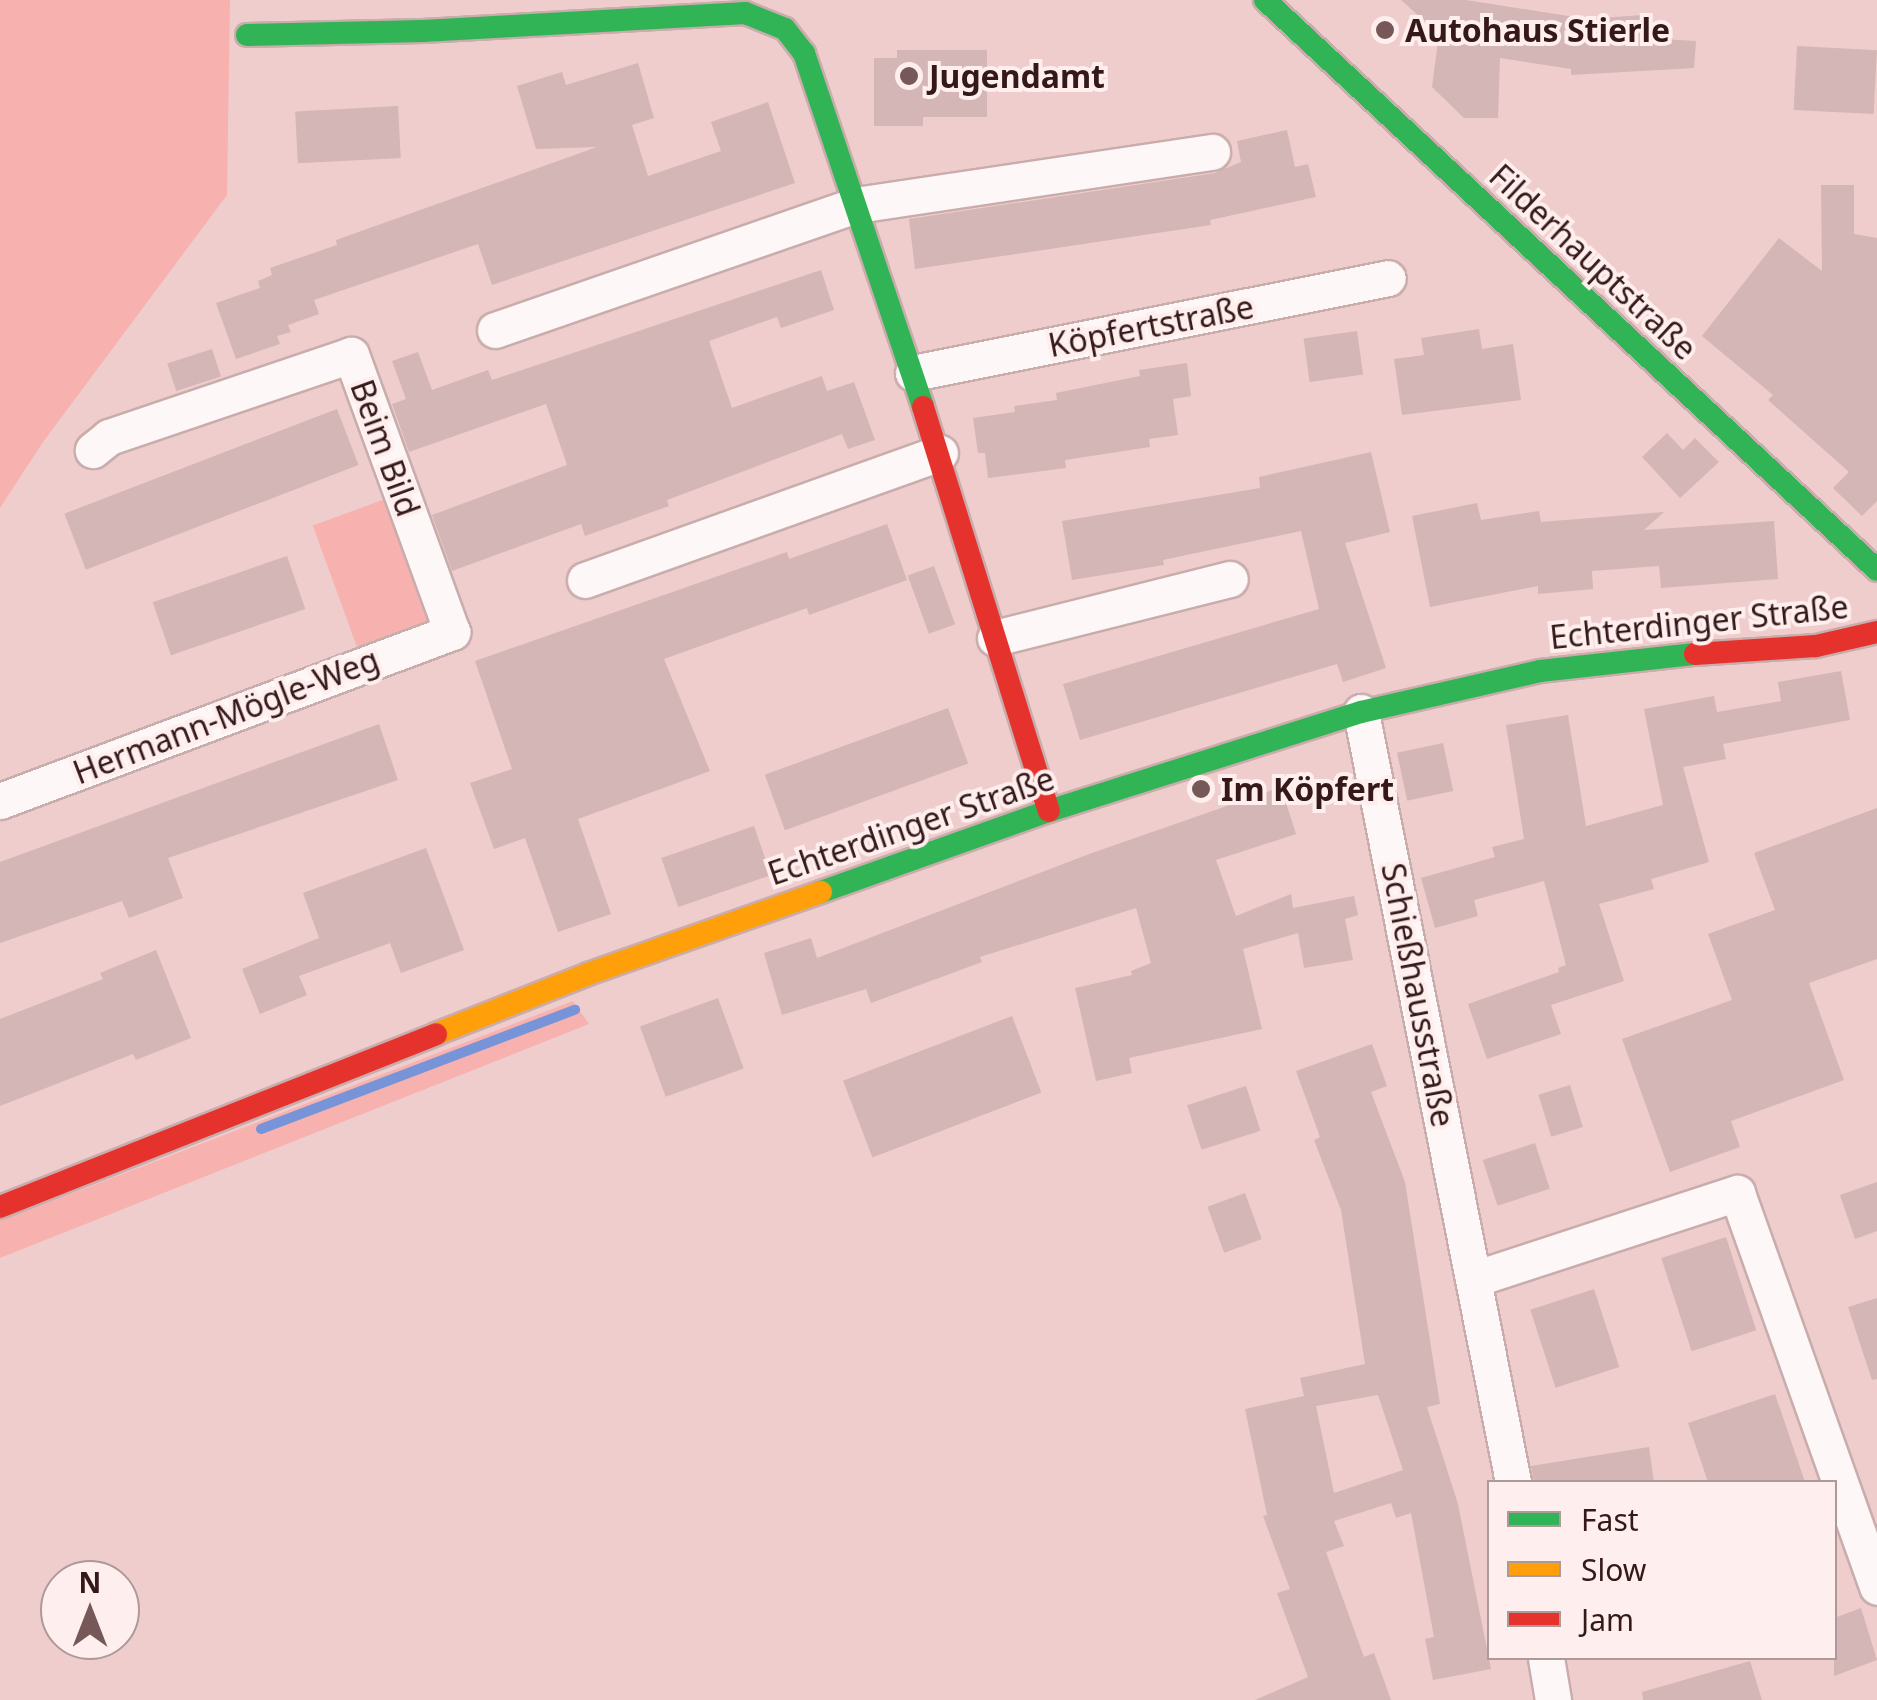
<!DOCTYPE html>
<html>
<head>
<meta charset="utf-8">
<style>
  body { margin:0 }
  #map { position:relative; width:1877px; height:1700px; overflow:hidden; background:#efcdcc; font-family:"Noto Sans",sans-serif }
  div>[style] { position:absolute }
  .green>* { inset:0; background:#f7b2b0; transform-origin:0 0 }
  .stream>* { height:10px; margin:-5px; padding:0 5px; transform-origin:5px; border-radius:5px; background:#7794d8 }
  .building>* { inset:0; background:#d3b6b5; transform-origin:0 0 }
  .roads { filter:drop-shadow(2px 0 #c9acac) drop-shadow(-2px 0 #c9acac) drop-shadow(0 2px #c9acac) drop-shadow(0 -2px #c9acac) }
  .street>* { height:35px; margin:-17.5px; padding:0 17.5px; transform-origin:17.5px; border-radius:17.5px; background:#fdf8f7 }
  .fast>* { height:22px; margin:-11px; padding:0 11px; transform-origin:11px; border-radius:11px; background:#30b455 }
  .slow>* { height:22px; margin:-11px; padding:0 11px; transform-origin:11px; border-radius:11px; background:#ff9f0a }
  .jam>* { height:22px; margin:-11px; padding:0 11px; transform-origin:11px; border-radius:11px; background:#e5322d }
  .dots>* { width:28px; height:28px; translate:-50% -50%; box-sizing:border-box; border:5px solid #feeeee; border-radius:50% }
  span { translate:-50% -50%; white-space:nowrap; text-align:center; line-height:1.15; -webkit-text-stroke:8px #feeeee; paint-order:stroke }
  .poi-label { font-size:32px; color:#351919; font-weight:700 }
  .left { translate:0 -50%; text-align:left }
  .street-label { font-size:32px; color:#351919 }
  .legend { position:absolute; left:1487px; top:1480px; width:350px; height:180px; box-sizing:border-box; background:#feeeee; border:2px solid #ae9999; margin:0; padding:12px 18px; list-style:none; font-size:30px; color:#351919 }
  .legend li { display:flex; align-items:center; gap:20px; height:50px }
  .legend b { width:50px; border:2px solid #ae9999 }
  .north { position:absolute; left:40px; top:1560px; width:100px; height:100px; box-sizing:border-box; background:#feeeee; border:2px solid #ae9999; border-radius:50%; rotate:0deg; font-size:28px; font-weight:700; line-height:40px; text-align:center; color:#351919 }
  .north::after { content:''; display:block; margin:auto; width:35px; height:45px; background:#765858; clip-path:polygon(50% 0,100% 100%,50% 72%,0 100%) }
</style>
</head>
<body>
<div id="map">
  <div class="green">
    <i style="clip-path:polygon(0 0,230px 0,227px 195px,43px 442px,0 508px)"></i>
    <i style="left:402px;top:493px;width:148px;height:95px;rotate:70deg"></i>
    <i style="clip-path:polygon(573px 1001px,589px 1024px,0 1258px,0 1221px)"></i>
  </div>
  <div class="stream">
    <i style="left:261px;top:1129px;width:336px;rotate:-20.8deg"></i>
  </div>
  <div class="building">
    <i style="clip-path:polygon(1401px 0,1466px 0,1587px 19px,1642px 15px,1644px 38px,1696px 41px,1694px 68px,1571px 75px,1571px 69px,1500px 58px,1498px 118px,1464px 118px,1432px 87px,1439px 34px)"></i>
    <i style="left:1797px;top:46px;width:80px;height:64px;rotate:3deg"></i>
    <i style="clip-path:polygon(897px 50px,987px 50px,987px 117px,923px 117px,923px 126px,874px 126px,874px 58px,897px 58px)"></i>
    <i style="clip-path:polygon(638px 63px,654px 118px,632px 125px,648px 176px,721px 151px,711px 122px,768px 102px,795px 183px,492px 285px,478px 244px,314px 300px,319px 314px,288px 325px,291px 332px,277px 336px,280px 344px,236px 359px,216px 303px,260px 288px,258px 281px,272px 275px,270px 268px,337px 245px,336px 240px,597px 147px,536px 149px,517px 86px,562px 72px,566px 85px)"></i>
    <i style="left:398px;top:106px;width:52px;height:103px;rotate:87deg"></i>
    <i style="clip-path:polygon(1287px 130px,1295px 167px,1308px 164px,1316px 197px,1210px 220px,1211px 225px,915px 269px,909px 219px,1215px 173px,1241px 162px,1237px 141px)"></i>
    <i style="clip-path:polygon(1821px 185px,1854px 185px,1854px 234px,1877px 238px,1877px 501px,1862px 516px,1833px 488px,1849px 472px,1768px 400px,1773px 395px,1702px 336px,1779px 238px,1822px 271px)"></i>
    <i style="clip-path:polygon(821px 270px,834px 310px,781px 328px,777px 317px,709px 341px,732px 408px,822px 376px,827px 391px,854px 382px,875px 440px,848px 449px,842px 434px,667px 500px,669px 506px,585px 536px,581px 524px,452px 571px,432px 515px,567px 465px,546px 404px,409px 452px,392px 404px,406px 399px,392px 361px,418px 352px,432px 390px,488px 370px,492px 380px)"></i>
    <i style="clip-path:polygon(1479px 329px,1482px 349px,1513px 344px,1521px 400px,1402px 415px,1394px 359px,1424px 355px,1421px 338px)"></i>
    <i style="left:1357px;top:331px;width:44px;height:54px;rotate:82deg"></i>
    <i style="left:212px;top:349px;width:29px;height:47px;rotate:72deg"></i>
    <i style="clip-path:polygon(1187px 363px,1191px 396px,1173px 399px,1178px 435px,1149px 439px,1150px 447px,1065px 460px,1066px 468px,988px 478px,985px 453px,978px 453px,973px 418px,1015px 412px,1014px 406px,1057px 400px,1056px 393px,1140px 376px,1139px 370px)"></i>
    <i style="left:337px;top:409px;width:60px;height:292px;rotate:69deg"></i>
    <i style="clip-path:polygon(1667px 433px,1683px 450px,1695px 438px,1719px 462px,1680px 498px,1642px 457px)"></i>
    <i style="clip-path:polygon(1371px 452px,1390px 532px,1345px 543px,1386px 668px,1343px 682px,1337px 664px,1080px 740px,1063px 684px,1319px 609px,1301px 531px,1163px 560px,1164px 565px,1072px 580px,1062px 521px,1260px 488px,1259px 477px)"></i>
    <i style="clip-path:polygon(1477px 503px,1481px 520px,1539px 511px,1541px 522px,1664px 512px,1644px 530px,1774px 521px,1778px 579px,1661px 588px,1659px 566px,1592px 571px,1593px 589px,1538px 594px,1538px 586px,1430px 607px,1412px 516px)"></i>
    <i style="clip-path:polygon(887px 524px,907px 580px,809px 615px,807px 608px,664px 659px,710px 771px,578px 819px,611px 914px,558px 932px,525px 838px,494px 849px,470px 783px,512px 769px,475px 661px,787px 552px,789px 559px)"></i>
    <i style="left:287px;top:556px;width:56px;height:142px;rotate:71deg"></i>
    <i style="left:934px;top:566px;width:62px;height:28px;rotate:70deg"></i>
    <i style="clip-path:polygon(1841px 671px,1850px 720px,1723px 744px,1726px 759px,1683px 767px,1709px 862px,1651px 879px,1654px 889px,1599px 904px,1624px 981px,1551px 1005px,1561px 1034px,1487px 1059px,1468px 1004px,1559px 972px,1558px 968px,1566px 965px,1544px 881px,1474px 900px,1478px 916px,1435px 928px,1421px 878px,1495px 857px,1492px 847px,1524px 839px,1506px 725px,1568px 715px,1586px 826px,1663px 805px,1644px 709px,1714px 696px,1717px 712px,1781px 701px,1778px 682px)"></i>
    <i style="left:948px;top:708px;width:59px;height:195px;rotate:70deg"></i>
    <i style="clip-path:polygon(379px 724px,398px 780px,168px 858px,183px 898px,129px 918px,122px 901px,0 943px,0 862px)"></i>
    <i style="left:1443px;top:743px;width:49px;height:47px;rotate:78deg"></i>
    <i style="clip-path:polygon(1281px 787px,1296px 834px,1216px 860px,1236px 916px,1291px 894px,1293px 908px,1354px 896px,1358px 915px,1345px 919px,1353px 960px,1304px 968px,1298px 933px,1243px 949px,1262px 1029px,1129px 1058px,1132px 1073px,1096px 1081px,1075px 988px,1132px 975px,1131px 971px,1151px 963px,1136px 908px,980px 957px,982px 962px,871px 1003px,866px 989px,782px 1015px,764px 953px,811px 938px,817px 958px,1092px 853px)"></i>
    <i style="clip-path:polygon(1877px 808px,1877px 959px,1809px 983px,1844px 1080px,1731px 1121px,1740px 1147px,1670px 1172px,1622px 1039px,1732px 1000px,1708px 934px,1775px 910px,1754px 853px)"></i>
    <i style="left:754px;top:826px;width:52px;height:98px;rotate:71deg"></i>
    <i style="clip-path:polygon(426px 848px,464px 950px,401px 973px,390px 943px,299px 976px,307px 995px,260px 1014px,242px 969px,319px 938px,303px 893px)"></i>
    <i style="clip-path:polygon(156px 950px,191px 1038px,136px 1060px,133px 1054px,0 1106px,0 1019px,103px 979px,100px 973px)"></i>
    <i style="left:718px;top:998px;width:75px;height:83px;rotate:70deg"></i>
    <i style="left:1012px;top:1016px;width:82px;height:181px;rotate:69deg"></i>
    <i style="clip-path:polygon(evenodd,1372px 1044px,1387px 1086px,1371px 1092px,1405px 1182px,1440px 1404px,1427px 1407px,1458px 1504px,1491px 1669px,1433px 1680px,1425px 1639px,1434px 1637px,1411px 1513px,1396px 1518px,1391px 1503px,1334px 1521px,1344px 1546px,1326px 1552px,1364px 1657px,1374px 1653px,1391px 1700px,1255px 1700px,1308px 1677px,1277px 1593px,1290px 1589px,1263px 1516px,1267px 1515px,1245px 1409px,1304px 1396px,1300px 1378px,1365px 1364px,1341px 1210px,1314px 1140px,1320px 1137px,1296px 1071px,1372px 1044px,1378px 1395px,1403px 1470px,1334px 1493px,1316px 1406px,1378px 1395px)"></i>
    <i style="left:1570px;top:1085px;width:44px;height:33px;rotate:73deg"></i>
    <i style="left:1246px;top:1086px;width:47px;height:62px;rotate:72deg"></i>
    <i style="left:1535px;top:1143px;width:48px;height:55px;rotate:72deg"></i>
    <i style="clip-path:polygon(1877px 1182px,1877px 1231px,1855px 1239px,1840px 1195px)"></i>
    <i style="left:1245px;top:1193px;width:49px;height:40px;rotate:70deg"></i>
    <i style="left:1726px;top:1237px;width:98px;height:68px;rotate:72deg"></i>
    <i style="left:1594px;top:1289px;width:82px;height:67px;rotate:72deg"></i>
    <i style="clip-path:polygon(1877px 1298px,1877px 1379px,1872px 1380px,1848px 1307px)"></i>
    <i style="clip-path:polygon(1775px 1394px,1805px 1482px,1708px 1482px,1688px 1423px)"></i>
    <i style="clip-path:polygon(1649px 1447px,1654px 1482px,1534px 1482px,1531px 1466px)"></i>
    <i style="clip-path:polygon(1861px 1608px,1877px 1660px,1834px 1676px,1834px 1618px)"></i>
    <i style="clip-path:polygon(1750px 1661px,1762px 1700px,1643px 1700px,1642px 1692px)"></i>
  </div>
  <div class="roads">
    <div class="street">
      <i style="left:495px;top:330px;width:382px;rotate:-19.1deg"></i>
      <i style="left:856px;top:205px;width:360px;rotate:-8.5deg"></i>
      <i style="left:913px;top:373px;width:484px;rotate:-11.3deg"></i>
      <i style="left:585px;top:580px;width:377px;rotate:-19.7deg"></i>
      <i style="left:995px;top:638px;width:242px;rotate:-14.1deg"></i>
      <i style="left:1361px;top:712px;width:785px;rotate:78.83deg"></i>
      <i style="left:0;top:801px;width:483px;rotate:-20.5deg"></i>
      <i style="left:452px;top:632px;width:295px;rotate:-110deg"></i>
      <i style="left:351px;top:355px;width:256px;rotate:161.3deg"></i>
      <i style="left:109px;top:437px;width:21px;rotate:141deg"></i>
      <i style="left:1474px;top:1279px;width:277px;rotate:-18.1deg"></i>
      <i style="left:1737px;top:1193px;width:418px;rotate:70.4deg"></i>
      <i style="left:1546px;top:1658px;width:43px;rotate:80.5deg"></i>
    </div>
    <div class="fast">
      <i style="left:1265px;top:0;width:836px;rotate:42.96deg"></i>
      <i style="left:247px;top:35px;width:176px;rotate:-1.3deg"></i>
      <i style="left:423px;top:31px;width:323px;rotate:-3.2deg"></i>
      <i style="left:745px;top:13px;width:43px;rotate:21.8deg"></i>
      <i style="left:785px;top:29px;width:31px;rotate:52deg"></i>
      <i style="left:804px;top:53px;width:373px;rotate:71.4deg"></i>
      <i style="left:821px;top:892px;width:242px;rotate:-19.6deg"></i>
      <i style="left:1049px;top:811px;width:327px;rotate:-17.6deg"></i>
      <i style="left:1361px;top:712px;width:184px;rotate:-12.9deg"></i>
      <i style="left:1540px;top:671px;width:156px;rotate:-6.3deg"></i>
    </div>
    <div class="slow">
      <i style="left:436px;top:1034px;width:163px;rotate:-21.5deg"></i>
      <i style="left:588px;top:974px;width:247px;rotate:-19.4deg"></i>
    </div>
    <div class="jam">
      <i style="left:923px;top:407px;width:423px;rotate:72.7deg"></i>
      <i style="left:1695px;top:654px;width:121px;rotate:-3.8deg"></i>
      <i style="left:1816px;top:646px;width:63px;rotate:-12.9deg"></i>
      <i style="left:0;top:1207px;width:469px;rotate:-21.6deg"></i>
    </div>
  </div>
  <div class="dots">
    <i style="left:1385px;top:30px;background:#765858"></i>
    <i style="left:909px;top:76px;background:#765858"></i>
    <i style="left:1201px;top:789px;background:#765858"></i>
  </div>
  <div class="poi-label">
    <span class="left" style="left:1405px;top:30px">Autohaus Stierle</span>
    <span class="left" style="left:929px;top:76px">Jugendamt</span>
    <span class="left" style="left:1221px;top:789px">Im Köpfert</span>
  </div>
  <div class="street-label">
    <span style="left:1593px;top:262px;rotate:43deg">Filderhauptstraße</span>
    <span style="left:1151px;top:326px;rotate:-11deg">Köpfertstraße</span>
    <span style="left:385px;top:448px;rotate:70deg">Beim Bild</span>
    <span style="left:1699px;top:622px;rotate:-6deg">Echterdinger Straße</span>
    <span style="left:226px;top:716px;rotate:-21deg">Hermann-Mögle-Weg</span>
    <span style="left:911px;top:826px;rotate:-19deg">Echterdinger Straße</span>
    <span style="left:1418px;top:995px;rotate:79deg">Schießhausstraße</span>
  </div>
  <ul class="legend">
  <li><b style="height:12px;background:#30b455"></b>Fast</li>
  <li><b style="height:12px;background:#ff9f0a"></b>Slow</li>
  <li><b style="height:12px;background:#e5322d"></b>Jam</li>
  </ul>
  <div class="north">N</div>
</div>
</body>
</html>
